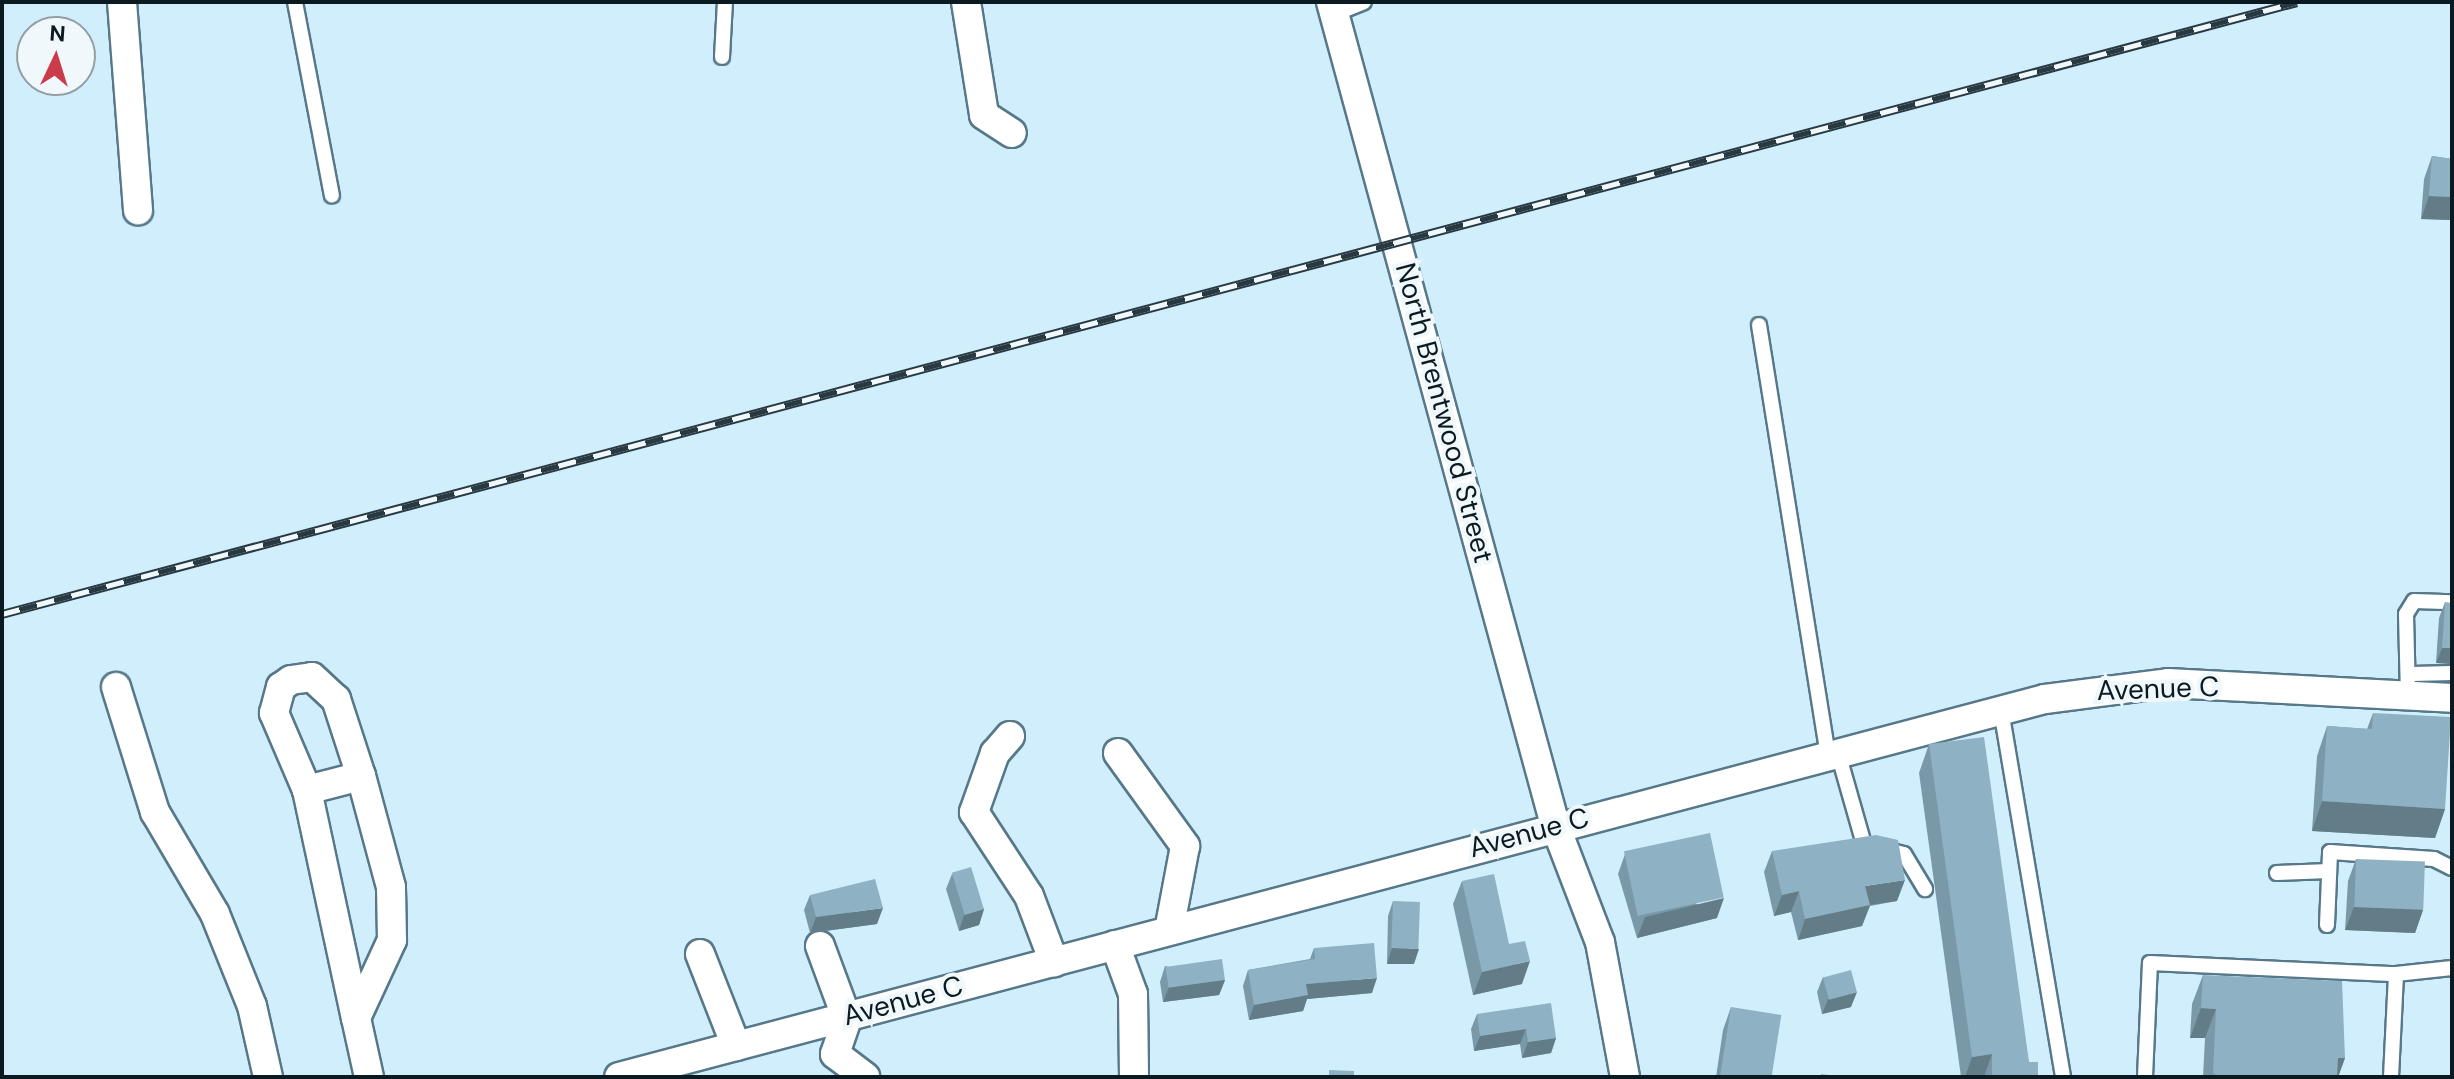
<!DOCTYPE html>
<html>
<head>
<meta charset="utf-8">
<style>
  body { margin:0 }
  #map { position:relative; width:2454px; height:1079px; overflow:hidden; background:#d1eefd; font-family:"DM Sans",sans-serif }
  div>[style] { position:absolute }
  .roads { filter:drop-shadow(2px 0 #567889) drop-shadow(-2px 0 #567889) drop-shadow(0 2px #567889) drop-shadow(0 -2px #567889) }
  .service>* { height:14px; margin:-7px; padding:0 7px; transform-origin:7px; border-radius:7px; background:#fff }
  .minor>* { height:28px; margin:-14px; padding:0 14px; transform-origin:14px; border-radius:14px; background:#fff }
  .rail>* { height:9px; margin-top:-4.5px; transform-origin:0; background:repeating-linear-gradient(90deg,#f0f8fb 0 18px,#293942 0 36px); box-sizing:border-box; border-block:2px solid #293942 }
  .wall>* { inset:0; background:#7a99a8 }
  .shaded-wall>* { inset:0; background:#637d88 }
  .building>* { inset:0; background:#8eb2c3; transform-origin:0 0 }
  span { translate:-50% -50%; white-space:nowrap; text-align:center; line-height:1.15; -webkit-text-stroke:8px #f0f8fb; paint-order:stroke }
  .street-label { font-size:28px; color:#0b1920 }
  .frame { position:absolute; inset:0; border:4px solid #0b1920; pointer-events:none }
  .north { position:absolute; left:16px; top:16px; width:80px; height:80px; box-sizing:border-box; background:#f0f8fb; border:2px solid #949fa3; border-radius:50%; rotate:4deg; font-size:22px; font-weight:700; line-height:32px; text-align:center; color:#0b1920 }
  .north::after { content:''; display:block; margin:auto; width:28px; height:36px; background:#cb3b4a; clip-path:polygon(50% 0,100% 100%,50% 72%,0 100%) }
</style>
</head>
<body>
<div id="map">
  <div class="roads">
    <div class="service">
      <i style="left:295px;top:2px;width:197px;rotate:79.2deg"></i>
      <i style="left:1337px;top:13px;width:29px;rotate:-22deg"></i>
      <i style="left:722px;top:57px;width:55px;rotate:-86.9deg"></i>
      <i style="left:1759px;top:325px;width:436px;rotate:80.9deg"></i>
      <i style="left:2412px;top:674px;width:40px;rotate:-1.4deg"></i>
      <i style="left:2408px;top:696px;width:82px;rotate:-91.4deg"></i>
      <i style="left:2406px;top:614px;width:15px;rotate:-58deg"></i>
      <i style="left:2414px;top:601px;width:38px;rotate:2deg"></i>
      <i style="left:2001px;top:710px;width:372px;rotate:80.4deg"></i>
      <i style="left:1838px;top:753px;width:95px;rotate:74.1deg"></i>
      <i style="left:1864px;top:844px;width:41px;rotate:14deg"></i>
      <i style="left:1904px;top:854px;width:41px;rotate:59deg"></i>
      <i style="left:2277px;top:873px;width:52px;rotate:-2.2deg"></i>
      <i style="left:2327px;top:925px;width:73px;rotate:-87.6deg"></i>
      <i style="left:2330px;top:852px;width:104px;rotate:3.9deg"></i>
      <i style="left:2434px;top:859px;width:20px;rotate:27deg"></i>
      <i style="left:2145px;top:1077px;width:114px;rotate:-87.5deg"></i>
      <i style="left:2150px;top:963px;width:246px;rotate:2.6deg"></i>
      <i style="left:2396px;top:974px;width:56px;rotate:-6.1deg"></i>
      <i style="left:2391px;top:1077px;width:103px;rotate:-87.2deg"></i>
    </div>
    <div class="minor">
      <i style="left:122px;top:2px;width:209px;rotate:85.6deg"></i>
      <i style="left:966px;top:2px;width:114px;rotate:80.9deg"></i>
      <i style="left:984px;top:115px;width:33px;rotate:33deg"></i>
      <i style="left:1331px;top:2px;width:853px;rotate:74.77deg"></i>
      <i style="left:1555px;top:825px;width:125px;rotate:69deg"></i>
      <i style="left:1600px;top:942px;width:137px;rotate:79.5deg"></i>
      <i style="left:116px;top:687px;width:131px;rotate:72.7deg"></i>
      <i style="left:155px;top:812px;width:118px;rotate:59.5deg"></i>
      <i style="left:215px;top:914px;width:99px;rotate:68.1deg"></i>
      <i style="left:252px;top:1006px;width:73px;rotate:77.3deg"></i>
      <i style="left:1010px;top:736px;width:23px;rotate:131deg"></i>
      <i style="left:995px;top:753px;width:63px;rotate:109.6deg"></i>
      <i style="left:974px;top:812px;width:100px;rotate:56.8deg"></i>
      <i style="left:1029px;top:896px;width:71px;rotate:69.3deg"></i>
      <i style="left:1118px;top:753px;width:115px;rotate:54.2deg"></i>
      <i style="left:1185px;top:846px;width:86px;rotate:100.7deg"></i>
      <i style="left:307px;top:790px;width:84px;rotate:-113.2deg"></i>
      <i style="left:274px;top:713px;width:27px;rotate:-75deg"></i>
      <i style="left:281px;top:687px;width:12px;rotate:-35deg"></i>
      <i style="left:291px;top:680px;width:21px;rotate:-8deg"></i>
      <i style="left:312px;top:677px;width:33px;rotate:43deg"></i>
      <i style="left:336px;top:699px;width:81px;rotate:72deg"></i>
      <i style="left:1115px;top:945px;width:52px;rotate:69.8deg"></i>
      <i style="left:1133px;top:994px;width:83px;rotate:89.3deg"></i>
      <i style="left:820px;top:946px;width:78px;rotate:69.7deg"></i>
      <i style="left:847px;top:1019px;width:37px;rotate:109deg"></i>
      <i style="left:835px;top:1054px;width:38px;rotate:37deg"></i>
      <i style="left:700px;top:954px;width:99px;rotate:68.6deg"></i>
      <i style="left:356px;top:1018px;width:86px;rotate:-65.2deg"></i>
      <i style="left:392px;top:940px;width:53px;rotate:-91.1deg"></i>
      <i style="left:391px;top:887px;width:115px;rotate:-105.1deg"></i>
      <i style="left:361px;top:776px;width:56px;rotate:165.5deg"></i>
      <i style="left:307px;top:790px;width:233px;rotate:77.9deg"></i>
      <i style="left:356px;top:1018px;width:60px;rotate:77.6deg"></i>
      <i style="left:619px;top:1077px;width:1475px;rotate:-14.85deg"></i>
      <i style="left:2045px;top:699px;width:124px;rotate:-7.4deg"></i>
      <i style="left:2168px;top:683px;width:284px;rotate:3deg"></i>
    </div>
  </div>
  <div class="rail">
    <i style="left:2px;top:614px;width:2375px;rotate:-14.93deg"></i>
  </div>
  <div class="wall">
    <i style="clip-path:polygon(2432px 156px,2452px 159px,2452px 220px,2421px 219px,2424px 179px)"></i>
    <i style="clip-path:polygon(2445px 602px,2452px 664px,2436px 663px,2439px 618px)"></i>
    <i style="clip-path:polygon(2373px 713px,2445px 809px,2435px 838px,2312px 831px,2317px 756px,2327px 726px,2367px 729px)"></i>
    <i style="clip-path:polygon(1929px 744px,2029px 1062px,2038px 1077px,1961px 1077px,1919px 773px)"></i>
    <i style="clip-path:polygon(1772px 851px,1897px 901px,1870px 906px,1862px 926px,1798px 940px,1791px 912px,1774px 916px,1764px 872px)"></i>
    <i style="clip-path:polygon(1625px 854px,1717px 918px,1637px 938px,1618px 874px)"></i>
    <i style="clip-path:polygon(2356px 859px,2423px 910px,2415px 933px,2345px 930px,2348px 881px)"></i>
    <i style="clip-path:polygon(952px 874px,984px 909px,979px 925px,959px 931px,946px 889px)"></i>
    <i style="clip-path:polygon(1462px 881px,1509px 944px,1522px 984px,1473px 995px,1453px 904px)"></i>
    <i style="clip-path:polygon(810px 895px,877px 924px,810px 933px,804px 910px)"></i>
    <i style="clip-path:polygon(1393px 901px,1414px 964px,1387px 964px,1388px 916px)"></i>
    <i style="clip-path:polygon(1314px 948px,1372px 993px,1307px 999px,1303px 1011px,1249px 1020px,1243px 986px,1248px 970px,1310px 959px)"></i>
    <i style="clip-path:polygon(1165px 966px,1225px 980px,1219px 995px,1163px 1002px,1160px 982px)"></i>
    <i style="clip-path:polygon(2203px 975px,2345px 1058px,2338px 1077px,2203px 1077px,2205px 1038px,2190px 1038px,2192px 1004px)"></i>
    <i style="clip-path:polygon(1823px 977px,1851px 1007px,1822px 1014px,1817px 992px)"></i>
    <i style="clip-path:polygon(1731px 1007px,1771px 1077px,1716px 1077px,1723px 1030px)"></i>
    <i style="clip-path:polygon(1477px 1014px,1556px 1038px,1551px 1053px,1522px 1058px,1520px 1044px,1474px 1051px,1471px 1029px)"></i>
  </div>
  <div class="shaded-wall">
    <i style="clip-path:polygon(2429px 196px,2452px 197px,2452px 220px,2421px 219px)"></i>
    <i style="clip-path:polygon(2442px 648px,2452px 648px,2452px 664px,2436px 663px)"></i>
    <i style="clip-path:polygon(2322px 801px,2445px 809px,2435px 838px,2312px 831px)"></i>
    <i style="clip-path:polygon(1905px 880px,1897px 901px,1870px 905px,1862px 926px,1798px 940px,1805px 919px,1865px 886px)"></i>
    <i style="clip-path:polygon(1799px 891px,1791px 912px,1774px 916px,1782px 895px)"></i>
    <i style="clip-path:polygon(1724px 898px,1717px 918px,1637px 938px,1645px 917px)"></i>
    <i style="clip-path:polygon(2354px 907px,2423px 910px,2415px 933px,2345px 930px)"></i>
    <i style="clip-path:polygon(883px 908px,877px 924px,810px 933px,816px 917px)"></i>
    <i style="clip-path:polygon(984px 909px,979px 925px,959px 931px,964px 915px)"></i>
    <i style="clip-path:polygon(1392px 948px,1419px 949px,1414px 964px,1387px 964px)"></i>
    <i style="clip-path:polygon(1530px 961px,1522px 984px,1473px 995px,1482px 972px)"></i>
    <i style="clip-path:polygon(1377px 978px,1372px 993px,1307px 999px,1303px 1011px,1249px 1020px,1254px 1005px,1306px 984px)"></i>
    <i style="clip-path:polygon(1225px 980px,1219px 995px,1163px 1002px,1169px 987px)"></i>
    <i style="clip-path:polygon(1857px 992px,1851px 1007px,1822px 1014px,1828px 999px)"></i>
    <i style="clip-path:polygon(2201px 1008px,2216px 1009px,2205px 1038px,2190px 1038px)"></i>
    <i style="clip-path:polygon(1526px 1029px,1520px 1044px,1474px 1051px,1480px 1036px)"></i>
    <i style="clip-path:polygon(1556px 1038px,1551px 1053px,1522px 1058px,1528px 1042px)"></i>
    <i style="clip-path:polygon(1992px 1054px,1984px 1077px,1965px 1077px,1972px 1057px)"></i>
    <i style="clip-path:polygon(2338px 1058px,2345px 1058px,2338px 1077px,2330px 1077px)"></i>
  </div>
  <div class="building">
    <i style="clip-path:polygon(2432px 156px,2452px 159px,2452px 197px,2429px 196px)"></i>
    <i style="clip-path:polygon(2445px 602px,2452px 603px,2452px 648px,2442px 648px)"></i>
    <i style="clip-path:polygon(2373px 713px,2451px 717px,2445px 809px,2322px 801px,2327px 726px,2372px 729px)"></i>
    <i style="clip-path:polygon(1984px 737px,2029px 1062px,2038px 1062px,2038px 1077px,1992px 1077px,1992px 1054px,1972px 1057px,1929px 744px)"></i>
    <i style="left:1710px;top:833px;width:66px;height:88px;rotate:78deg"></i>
    <i style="clip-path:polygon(1876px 835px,1898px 840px,1905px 880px,1865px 886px,1870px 905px,1805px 919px,1799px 891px,1782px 895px,1772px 851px)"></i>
    <i style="left:2356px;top:859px;width:69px;height:48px;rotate:2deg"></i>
    <i style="left:971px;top:867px;width:44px;height:20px;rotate:73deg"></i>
    <i style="clip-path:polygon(1494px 874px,1509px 944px,1525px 941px,1530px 961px,1482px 972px,1462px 881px)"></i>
    <i style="clip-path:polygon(875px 879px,883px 908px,816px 917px,810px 895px)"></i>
    <i style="left:1393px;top:901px;width:27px;height:47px;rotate:2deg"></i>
    <i style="clip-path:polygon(1374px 943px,1377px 978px,1306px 984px,1308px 995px,1254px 1005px,1248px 970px,1315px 959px,1314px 948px)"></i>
    <i style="left:1222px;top:959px;width:21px;height:57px;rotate:82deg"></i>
    <i style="left:1851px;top:970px;width:23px;height:29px;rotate:75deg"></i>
    <i style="clip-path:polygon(2203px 975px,2342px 981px,2345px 1058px,2338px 1058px,2337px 1077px,2219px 1077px,2213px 1073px,2216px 1009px,2201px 1008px)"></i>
    <i style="clip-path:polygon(1551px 1003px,1556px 1038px,1528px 1042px,1526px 1029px,1480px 1036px,1477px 1014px)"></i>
    <i style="left:1731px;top:1007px;width:51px;height:71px;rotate:9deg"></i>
    <i style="clip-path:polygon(1329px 1070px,1354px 1071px,1354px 1077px,1329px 1077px)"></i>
    <i style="clip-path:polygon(1821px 1074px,1845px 1077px,1821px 1077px)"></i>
  </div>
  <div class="street-label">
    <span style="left:1444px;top:413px;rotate:75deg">North Brentwood Street</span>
    <span style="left:2158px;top:689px;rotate:-2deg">Avenue C</span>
    <span style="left:1529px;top:833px;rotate:-15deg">Avenue C</span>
    <span style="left:903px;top:1001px;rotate:-15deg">Avenue C</span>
  </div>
  <div class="frame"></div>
  <div class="north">N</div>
</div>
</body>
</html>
